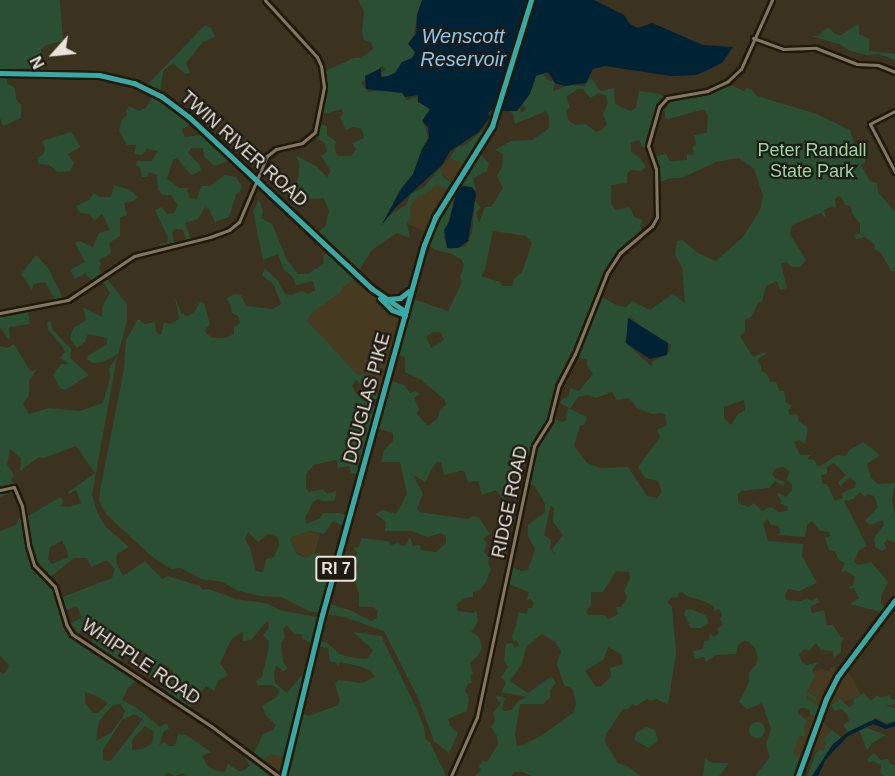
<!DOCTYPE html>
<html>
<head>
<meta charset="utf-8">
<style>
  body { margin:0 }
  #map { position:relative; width:895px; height:776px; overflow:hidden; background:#3b3220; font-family:Arial,sans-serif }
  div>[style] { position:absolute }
  .built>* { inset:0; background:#463a21 }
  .green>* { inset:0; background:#2b4f33 }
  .round { border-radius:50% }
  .water>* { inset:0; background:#002235 }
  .roads { filter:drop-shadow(2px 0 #221908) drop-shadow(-2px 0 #221908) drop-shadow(0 2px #221908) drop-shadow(0 -2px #221908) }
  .minor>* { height:3px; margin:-1.5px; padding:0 1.5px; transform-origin:1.5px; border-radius:1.5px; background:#817763 }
  .major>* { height:5px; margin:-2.5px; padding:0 2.5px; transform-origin:2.5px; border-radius:2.5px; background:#37aaa7 }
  span { translate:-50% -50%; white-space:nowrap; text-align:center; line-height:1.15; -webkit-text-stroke:4.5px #1e1a12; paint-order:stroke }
  .shield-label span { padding:2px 4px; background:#1e1a12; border:2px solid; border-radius:4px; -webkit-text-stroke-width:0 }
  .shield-label { font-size:16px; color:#e9e3d8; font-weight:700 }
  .street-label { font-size:18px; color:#e9e3d8 }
  .park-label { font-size:18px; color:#95d6a2 }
  .water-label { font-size:20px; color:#7fcaf7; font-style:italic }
  .north { position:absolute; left:24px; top:24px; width:60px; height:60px; -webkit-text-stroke:4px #1e1a12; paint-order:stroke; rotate:243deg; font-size:16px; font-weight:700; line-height:24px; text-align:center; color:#e9e3d8 }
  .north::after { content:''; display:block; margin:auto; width:21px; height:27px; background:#e9e3d8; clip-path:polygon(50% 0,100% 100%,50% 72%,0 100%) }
</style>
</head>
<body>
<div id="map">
  <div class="built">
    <i style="clip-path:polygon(450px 157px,466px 165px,455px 185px,441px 173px,440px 168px)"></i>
    <i style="clip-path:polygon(437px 185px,451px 191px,428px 232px,410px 225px,407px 222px,411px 219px,410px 207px,418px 194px)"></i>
    <i style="clip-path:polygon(357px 275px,406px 312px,381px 393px,376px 394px,367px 386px,365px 377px,355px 372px,336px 354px,307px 321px,311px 313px,340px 293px,342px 287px)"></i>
    <i style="clip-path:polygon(310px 531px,320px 534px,315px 553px,306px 558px,294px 550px,290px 538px)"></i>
    <i style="clip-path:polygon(845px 665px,861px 695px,842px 703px,836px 695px,838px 701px,831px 705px,827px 699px,821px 708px,806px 698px,808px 695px,811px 698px,815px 696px,807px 692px,815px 677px,812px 673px,820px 669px,829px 671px,832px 666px,840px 671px)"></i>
    <i style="clip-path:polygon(810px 716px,818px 718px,832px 730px,824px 741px,826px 742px,824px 750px,819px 749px,811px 755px,806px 754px,802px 763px,797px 761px,794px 755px,795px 747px,799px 736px,804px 737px,803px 718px)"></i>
    <i style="clip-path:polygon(270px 754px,287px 758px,283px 776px,278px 776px,261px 764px)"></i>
  </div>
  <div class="green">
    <i style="clip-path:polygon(0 0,60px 0,63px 41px,46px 45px,41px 50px,43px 73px,8px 73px,7px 83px,15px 88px,16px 99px,21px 105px,21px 118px,3px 126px,0 118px)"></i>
    <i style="clip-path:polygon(evenodd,358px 0,423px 0,418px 11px,414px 35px,408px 43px,416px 54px,403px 67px,399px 67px,394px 76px,383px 77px,381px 73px,386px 69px,382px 66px,361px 83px,368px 92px,383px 90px,401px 92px,407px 100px,417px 97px,418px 103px,424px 104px,430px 110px,423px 121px,428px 137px,412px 178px,400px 190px,387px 217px,406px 205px,411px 194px,424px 187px,440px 168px,443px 177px,455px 185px,466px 165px,450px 158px,452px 154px,457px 147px,465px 145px,482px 131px,496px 115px,478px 152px,489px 163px,487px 171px,473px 178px,476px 190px,464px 185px,457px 190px,444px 238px,449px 249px,464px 247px,468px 243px,472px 232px,475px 201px,481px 208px,476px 212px,479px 223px,485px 207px,491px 207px,503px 188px,497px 176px,502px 167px,503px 154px,495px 150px,511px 141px,532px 140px,549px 128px,549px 117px,546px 111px,515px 124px,513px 114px,508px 110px,520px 107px,521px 112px,525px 111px,526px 108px,520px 102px,533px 87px,536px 75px,542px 73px,548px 80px,555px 82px,553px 91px,570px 85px,584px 86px,591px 78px,601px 91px,614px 88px,615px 104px,630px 111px,636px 108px,639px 91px,660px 94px,666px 98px,706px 91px,727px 83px,744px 91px,747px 88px,752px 90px,757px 96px,817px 114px,850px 130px,854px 144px,865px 158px,865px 162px,861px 165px,870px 181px,877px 183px,878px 192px,895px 212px,895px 271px,891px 271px,881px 253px,874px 249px,875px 245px,865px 237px,856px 239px,855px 236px,860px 233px,860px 224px,852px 213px,851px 206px,845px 205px,842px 198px,839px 196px,835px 199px,836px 208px,832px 206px,824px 210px,827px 220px,821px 213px,792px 225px,790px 234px,806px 260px,800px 267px,792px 267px,786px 262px,781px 264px,787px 288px,780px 290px,777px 281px,766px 286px,762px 301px,758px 303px,751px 317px,745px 320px,745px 332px,740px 336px,753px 357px,765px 352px,766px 354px,757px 360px,761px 366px,761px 371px,767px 374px,770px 382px,776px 382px,780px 391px,784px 391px,786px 403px,792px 405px,788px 411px,790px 415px,797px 414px,799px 421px,808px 428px,805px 444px,799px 440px,794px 442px,800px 455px,810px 455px,808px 459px,815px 460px,817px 466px,821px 466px,837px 455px,846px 456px,849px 450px,863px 442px,880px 455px,867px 464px,871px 478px,878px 484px,895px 483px,892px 500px,895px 515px,895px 543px,887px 539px,884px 544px,887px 548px,882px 551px,875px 547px,874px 538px,884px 525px,883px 520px,870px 525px,865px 521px,878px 507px,874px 496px,867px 494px,865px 497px,860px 492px,853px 499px,844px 501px,867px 546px,859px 550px,854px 562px,858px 565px,871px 562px,888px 582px,881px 596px,881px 604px,888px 609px,883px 617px,877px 611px,850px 604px,859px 598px,854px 588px,848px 588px,853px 585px,855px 577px,846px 571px,841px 572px,845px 563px,838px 559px,835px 551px,829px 550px,825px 538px,830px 536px,829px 532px,820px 531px,812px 521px,807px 525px,805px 537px,776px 535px,780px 533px,779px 526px,771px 525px,768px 519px,763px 523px,768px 541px,803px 544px,802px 556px,817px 583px,799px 591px,788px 589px,785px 595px,786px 600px,801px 601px,807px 598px,812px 601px,817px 597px,820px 602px,810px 607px,812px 613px,824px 610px,827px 625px,833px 625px,840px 636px,844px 638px,841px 643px,841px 652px,834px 658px,833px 651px,821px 650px,816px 643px,809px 651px,805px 649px,799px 654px,802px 662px,807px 665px,819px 662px,812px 670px,815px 676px,807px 692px,814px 696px,818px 695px,817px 698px,815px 701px,808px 695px,806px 698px,821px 708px,818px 718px,810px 715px,810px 711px,806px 708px,800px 708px,797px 712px,807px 721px,804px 727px,805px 737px,799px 736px,795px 747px,794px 755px,798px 757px,798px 761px,802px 763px,798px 776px,755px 776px,770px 757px,766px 744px,771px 729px,762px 703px,747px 709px,739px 702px,749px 682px,749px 672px,756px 665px,758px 658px,755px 648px,749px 642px,744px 641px,738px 645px,736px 654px,716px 655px,706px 662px,704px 657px,695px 659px,693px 651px,703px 649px,704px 641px,709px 640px,710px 634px,714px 637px,719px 633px,717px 629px,723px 625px,720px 619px,722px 614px,719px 609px,714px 611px,714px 607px,706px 602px,687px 596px,682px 592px,679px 593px,677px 598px,672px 597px,667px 602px,672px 607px,676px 652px,668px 705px,657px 699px,651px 701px,647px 699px,636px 706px,633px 704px,628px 709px,623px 709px,606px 734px,605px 742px,618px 763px,629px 767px,640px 776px,531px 776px,523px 772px,515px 772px,511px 776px,475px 776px,481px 770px,479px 766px,482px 761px,487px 762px,498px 744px,497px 736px,491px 727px,495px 722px,493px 713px,501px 703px,496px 698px,497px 695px,505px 698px,502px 709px,505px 711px,512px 710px,518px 701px,527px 697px,501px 692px,506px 683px,501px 677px,508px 667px,504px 661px,506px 644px,512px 643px,515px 648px,519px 645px,516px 640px,513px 642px,512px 636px,517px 623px,518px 612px,527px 614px,528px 608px,532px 608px,534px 603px,531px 599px,527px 600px,529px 592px,506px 583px,510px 566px,521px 571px,528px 570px,535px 549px,528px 536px,528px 525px,545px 512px,545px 504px,539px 493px,533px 485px,527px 485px,532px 455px,526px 454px,518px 462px,503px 499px,496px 490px,482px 495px,478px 481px,468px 482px,465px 472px,461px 471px,444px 475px,441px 462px,436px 462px,425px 482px,413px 475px,423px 494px,417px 508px,419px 512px,469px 519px,473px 516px,479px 518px,490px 534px,483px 539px,487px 543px,484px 552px,489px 558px,488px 564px,491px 569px,486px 582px,480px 590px,473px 592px,473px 597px,465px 598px,456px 605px,458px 611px,473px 613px,476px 611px,477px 613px,478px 622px,471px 632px,479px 637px,482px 648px,478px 656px,470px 663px,473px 673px,470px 676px,472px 683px,468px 684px,465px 690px,469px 698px,467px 711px,448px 719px,450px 726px,458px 733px,449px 753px,434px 741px,418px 698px,384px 631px,344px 617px,309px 611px,281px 597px,260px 596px,236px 590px,223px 582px,201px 579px,181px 568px,171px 569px,151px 556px,106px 514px,99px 501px,101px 485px,124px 369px,126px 340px,138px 319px,145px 324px,155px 322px,156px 332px,161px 335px,164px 322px,170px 324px,179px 319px,175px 297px,181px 313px,187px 316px,194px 313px,200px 302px,204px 303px,210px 324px,205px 330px,206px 333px,212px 338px,226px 338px,234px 334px,234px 327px,240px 323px,238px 316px,232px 313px,230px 304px,226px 299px,234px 294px,241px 295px,246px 306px,273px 309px,281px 304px,274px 285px,262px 275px,265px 268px,278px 281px,285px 294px,292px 295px,302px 291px,308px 294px,315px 290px,313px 281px,296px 285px,292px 276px,284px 270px,278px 254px,263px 260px,253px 211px,259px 200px,263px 211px,261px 218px,272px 224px,287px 260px,298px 274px,308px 274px,324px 263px,323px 256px,330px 250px,307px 228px,312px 223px,313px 230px,317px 232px,325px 227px,329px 211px,324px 198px,303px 199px,294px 188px,299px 176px,299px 162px,295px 155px,316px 166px,327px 177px,331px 171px,321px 156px,327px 152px,325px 143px,312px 136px,319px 124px,327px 126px,327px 135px,337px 142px,334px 145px,337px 156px,351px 156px,356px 149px,352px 143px,364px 138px,362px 129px,353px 127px,346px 130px,340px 118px,343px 113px,341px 109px,325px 114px,321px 108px,323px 72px,354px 58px,361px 58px,373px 49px,371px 42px,364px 40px,362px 32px,364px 11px,358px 0,578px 89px,583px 89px,590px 98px,599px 93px,606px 96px,608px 103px,603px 114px,607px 125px,600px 131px,596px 132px,586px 124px,576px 125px,569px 121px,566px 111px,570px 107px,566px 97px,578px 89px,358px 0,659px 109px,665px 111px,665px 118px,668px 119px,701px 110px,705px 110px,708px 116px,707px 133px,694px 135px,696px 145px,692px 147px,694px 152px,693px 155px,687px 154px,687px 160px,670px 161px,666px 154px,653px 157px,658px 183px,670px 178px,682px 178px,716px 162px,739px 158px,754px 169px,763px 196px,760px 210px,743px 237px,716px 261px,698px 253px,682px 240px,677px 241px,675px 255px,682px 267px,685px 303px,673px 294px,650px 310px,632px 301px,626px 307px,618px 306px,598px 295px,610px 268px,627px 246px,644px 233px,640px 226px,643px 220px,634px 217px,631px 209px,628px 207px,616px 210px,611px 204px,611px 185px,627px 183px,627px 174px,631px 170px,641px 171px,646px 167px,640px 158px,631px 152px,631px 143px,639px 140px,643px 147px,649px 148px,659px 109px,358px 0,437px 185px,451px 191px,425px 242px,435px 250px,452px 254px,462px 260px,464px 265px,460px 277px,462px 282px,448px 311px,410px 298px,395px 354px,405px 357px,405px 372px,421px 380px,445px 400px,446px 405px,440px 409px,438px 418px,428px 426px,417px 414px,419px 409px,414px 398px,420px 394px,416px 391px,410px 393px,404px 385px,388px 380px,384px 393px,374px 393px,365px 382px,364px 374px,360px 375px,355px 372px,307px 321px,311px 313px,340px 293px,343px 287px,353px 280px,372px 250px,397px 233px,410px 238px,407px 222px,411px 219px,410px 207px,418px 195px,421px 196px,437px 185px,358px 0,493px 231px,526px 236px,532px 243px,522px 272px,514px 279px,512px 286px,502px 286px,500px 282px,481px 276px,485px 270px,493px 231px,358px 0,630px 317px,648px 332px,671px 345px,669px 353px,653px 361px,651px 366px,625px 342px,630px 317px,358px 0,433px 332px,440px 332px,444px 340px,431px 348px,426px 337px,433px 332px,358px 0,575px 356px,587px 360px,587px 366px,593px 374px,579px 391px,570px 388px,568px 397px,562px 399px,560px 403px,569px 408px,565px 416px,567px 420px,563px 422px,551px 418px,563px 376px,575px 356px,358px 0,356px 380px,369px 391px,371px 398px,382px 401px,380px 409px,364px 401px,356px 393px,352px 386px,356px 380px,358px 0,612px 392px,617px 400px,629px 398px,637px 408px,652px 414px,662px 413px,665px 415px,667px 425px,657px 430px,660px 437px,638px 467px,645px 478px,658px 481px,662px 492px,657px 498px,647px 496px,628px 467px,600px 468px,587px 463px,574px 446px,580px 426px,585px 424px,587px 417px,570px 409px,578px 397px,588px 395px,596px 398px,612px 392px,358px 0,744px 400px,745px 410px,738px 414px,731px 425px,724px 418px,724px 407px,744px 400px,358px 0,375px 428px,393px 433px,393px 441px,384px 450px,381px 462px,400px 462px,407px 494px,396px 514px,383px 510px,375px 514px,386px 522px,385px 531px,412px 531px,428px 537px,441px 533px,446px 537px,446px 543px,436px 552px,421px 550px,420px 545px,413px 546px,410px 537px,406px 545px,402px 546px,398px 543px,391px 545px,388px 541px,361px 538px,359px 547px,353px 548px,357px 552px,355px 559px,358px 566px,354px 577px,359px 594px,359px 607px,372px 607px,378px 611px,376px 619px,371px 621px,350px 610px,326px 603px,334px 573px,322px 573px,320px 554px,315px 553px,306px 558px,297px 554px,290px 540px,292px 537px,310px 531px,324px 534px,333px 521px,347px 528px,351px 516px,339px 513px,323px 513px,320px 518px,306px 524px,305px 518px,313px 502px,318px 499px,322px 501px,335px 501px,336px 491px,328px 494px,322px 489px,309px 492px,306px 488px,306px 474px,314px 465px,335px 460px,338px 462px,337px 468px,349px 466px,351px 473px,362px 475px,375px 428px,358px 0,834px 463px,846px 475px,838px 482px,840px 486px,850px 477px,856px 483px,854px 488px,842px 493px,843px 498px,835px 501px,827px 484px,823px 484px,821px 475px,827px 474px,827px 467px,834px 463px,358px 0,784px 467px,790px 472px,786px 480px,792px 484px,792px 490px,786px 497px,779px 493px,777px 495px,782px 501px,780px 503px,788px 507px,787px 511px,779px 512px,770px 507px,762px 511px,754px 503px,749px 507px,738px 503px,738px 494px,742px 491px,769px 488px,775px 481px,783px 486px,785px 482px,776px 479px,772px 474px,776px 468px,784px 467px,358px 0,551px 505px,554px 509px,553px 522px,563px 535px,552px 549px,556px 555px,550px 549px,551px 540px,544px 535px,551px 505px,358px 0,248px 532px,258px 542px,268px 534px,278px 537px,279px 545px,274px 557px,266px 559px,263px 572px,256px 571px,250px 548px,245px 539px,248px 532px,358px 0,616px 571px,629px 572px,630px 578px,624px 591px,627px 597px,624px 603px,621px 607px,616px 607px,618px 614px,609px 619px,604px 615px,589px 615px,586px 612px,591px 605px,591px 592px,603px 592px,616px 571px,358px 0,542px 634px,555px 642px,561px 651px,557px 664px,564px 685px,573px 689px,576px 704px,573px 713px,545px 733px,524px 745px,517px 746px,515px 734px,520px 704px,543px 704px,550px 698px,550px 690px,556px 683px,552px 677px,549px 678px,528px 693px,510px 681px,521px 665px,527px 646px,542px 634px,358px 0,608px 647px,621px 654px,623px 664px,610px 668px,611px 677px,601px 686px,596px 687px,585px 671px,604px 659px,608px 647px)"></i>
    <i style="clip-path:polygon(859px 23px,859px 34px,869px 39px,869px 51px,895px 54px,895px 60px,879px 54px,867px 55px,850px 51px,839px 44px,811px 36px,818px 36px,828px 27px,835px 34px,841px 35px)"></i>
    <i style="clip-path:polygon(205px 25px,211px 28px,215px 37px,203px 42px,186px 63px,190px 73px,185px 74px,173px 63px,163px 71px,160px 95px,166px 95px,165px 99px,194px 123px,182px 129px,185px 137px,200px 135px,204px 131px,233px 159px,214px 166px,204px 156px,203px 148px,191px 148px,188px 153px,200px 165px,201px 171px,191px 175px,177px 158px,173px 160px,167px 179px,179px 188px,189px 188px,187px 191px,190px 198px,197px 199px,201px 186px,210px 186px,225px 175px,236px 177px,242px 186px,241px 190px,236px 195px,229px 217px,215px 222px,209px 209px,205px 207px,198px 219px,185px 223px,192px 242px,187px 242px,183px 230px,176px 229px,172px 232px,175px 247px,160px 251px,159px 244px,167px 243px,168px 238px,155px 210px,162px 207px,167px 214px,174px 213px,178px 205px,171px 195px,163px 195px,158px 190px,157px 175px,149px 172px,147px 177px,142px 177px,140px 168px,136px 165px,137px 161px,151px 161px,158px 151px,147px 149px,142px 155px,134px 154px,136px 145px,127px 145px,119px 131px,120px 126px,122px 119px,127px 115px,126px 111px,129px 106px,139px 111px,146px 108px,155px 93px,146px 88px,148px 84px)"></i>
    <i style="clip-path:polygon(71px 132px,81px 147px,68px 154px,74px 163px,70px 171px,58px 172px,49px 165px,39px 164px,37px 157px,43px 155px,45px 148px,42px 141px)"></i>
    <i style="clip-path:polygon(114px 185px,130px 190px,138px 197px,133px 201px,124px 203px,127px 215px,120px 218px,120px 236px,109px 243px,111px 253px,99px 260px,101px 264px,99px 269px,127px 304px,127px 321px,118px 354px,103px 362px,92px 363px,87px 359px,88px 356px,107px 344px,107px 338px,88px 334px,85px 342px,77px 348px,70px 339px,73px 328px,86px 320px,83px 307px,102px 317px,102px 307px,110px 293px,101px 278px,94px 283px,85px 273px,75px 279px,70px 270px,85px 262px,75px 243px,79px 241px,93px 247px,99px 233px,110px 230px,102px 214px,94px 221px,90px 214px,80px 213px,76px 206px,89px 200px,94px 193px,100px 197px,111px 197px)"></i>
    <i style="clip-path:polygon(36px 255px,48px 268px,64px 300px,56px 302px,45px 282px,34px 284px,32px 290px,21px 274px)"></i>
    <i style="clip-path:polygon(27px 308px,30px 324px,9px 327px,10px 341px,0 327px,0 313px)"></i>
    <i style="clip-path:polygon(50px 320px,53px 330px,71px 349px,70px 358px,89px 375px,65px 390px,60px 388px,53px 375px,61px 364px,69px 364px,60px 358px,65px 352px,62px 346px,48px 330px,47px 323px)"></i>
    <i style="clip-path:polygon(evenodd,14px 344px,29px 369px,33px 371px,37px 369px,29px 381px,29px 395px,23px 404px,29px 414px,49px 408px,80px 411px,103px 403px,110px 378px,109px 368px,117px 357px,92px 495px,97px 512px,106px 527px,129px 547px,117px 554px,116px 562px,123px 576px,145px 561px,162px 579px,168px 576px,200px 586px,203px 590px,209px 589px,236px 599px,266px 603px,280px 610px,321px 618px,316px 640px,326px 642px,341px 655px,355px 658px,367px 659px,373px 650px,353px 632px,381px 636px,416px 707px,424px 727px,426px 740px,430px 742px,446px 776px,283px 776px,287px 758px,270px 754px,261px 764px,278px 776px,185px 776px,183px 773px,175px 776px,168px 773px,164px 776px,0 776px,0 672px,4px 674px,9px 666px,0 655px,0 531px,16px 525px,19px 518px,30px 515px,60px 497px,64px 501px,60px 506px,70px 507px,81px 503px,76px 490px,69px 494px,68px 492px,95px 473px,76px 446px,44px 458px,39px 457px,20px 471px,21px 458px,10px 449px,7px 465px,12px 471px,14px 477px,11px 479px,19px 495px,9px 493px,0 497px,0 346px,7px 348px,14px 344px,62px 541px,67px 550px,68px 557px,52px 564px,48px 559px,50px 547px,62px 541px,14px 344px,74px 558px,87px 558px,91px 567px,107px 560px,115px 569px,112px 578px,60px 598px,49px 578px,74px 558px,14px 344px,77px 606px,82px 618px,66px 625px,64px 611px,77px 606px,14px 344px,266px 622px,269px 622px,269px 627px,263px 635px,269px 641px,269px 646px,262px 677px,256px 681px,257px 685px,272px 685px,279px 690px,277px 697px,262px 706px,266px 716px,276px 725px,273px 730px,263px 734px,253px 755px,245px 752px,243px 756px,250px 765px,245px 770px,239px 771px,228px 764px,225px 772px,214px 770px,207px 765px,202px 756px,211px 752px,186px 735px,178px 734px,175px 746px,169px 746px,165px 742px,159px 745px,164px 731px,169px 729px,167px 723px,160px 727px,137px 708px,122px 700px,128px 688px,138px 678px,118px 664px,124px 654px,136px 658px,145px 652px,149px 657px,146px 660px,153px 669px,149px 676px,159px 675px,162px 664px,169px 667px,173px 672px,173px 679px,164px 696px,188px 710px,206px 686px,214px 691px,218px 681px,228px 675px,220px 663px,231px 640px,243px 631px,243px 641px,251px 640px,266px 622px,14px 344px,287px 625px,294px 634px,301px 634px,302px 638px,314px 645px,328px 648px,330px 662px,335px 662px,338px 666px,340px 662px,359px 666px,371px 671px,375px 677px,362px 683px,338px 680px,335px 684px,340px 701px,338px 705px,309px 716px,298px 713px,306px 677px,301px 676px,287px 693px,275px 683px,274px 674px,276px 665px,283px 671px,288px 669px,283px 662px,281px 643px,285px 637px,283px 629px,287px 625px,14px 344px,86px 627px,90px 627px,96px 634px,88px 647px,75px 637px,86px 627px,14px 344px,85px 692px,94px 695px,108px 703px,98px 713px,93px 713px,85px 703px,85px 692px,14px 344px,120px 704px,125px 711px,122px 718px,111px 733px,96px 741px,99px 721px,112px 706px,120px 704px,14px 344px,134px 714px,143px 719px,113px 758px,110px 761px,103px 760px,103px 750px,122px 720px,134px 714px,14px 344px,145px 726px,154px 732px,152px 743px,143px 749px,132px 750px,133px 739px,145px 726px)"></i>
    <i style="clip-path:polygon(690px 609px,705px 615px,709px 623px,701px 628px,691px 628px,684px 614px,686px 610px)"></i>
    <i style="clip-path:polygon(864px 693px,871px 701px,877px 695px,881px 698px,889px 695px,892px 700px,895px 699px,895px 704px,886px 706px,895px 708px,895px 722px,885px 723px,877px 718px,848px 732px,843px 725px,849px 721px,847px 714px,842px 709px,835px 711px,831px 705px,838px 701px,835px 695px,849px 707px,854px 704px,853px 699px)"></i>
    <i class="round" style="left:749px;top:722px;width:16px;height:16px"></i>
    <i style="clip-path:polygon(646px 727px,655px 730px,658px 741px,649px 748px,634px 740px,636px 733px)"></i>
    <i style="clip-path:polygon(867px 728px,886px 735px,872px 743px,867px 750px,859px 730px)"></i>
    <i style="clip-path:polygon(832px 730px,842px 738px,833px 744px,812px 776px,807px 776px,815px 755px,819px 749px,824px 750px,826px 742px,823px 740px)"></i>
    <i style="clip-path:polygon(874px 753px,881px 760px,888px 759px,890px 764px,895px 765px,895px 776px,885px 776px,880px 773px,881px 765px,873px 761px,869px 763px,867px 759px)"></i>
    <i style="clip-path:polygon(705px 758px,712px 763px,729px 763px,719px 776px,703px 776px)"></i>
  </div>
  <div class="water">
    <i style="clip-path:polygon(422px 0,527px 0,498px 105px,488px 113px,490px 117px,479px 132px,450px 151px,442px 165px,396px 207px,381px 226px,401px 189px,413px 174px,422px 149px,429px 138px,428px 127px,422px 121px,430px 109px,418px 102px,418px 95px,405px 97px,402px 93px,366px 89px,365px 76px,381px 68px,381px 77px,388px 76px,395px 73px,402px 62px,412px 58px,415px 52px,408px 44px,416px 34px,417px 14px)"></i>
    <i style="clip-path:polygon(535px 0,594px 0,624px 15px,630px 24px,638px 28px,652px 23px,703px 45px,733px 47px,722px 63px,697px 75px,671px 76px,605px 66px,593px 69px,586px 83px,565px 86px,555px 83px,548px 72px,536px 76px,530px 94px,517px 111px,502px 111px)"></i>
    <i style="clip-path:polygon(462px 186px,472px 187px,476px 194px,468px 241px,458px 248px,447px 248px,444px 230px,449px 222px,456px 194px)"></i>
    <i style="clip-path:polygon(628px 318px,668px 343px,667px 355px,650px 359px,626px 343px)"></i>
    <i style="clip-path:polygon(875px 719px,887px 725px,895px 721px,895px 726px,886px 729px,873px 724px,848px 736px,826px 759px,818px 776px,812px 776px,833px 744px,848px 732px)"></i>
  </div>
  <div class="roads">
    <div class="minor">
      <i style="left:753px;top:38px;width:32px;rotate:20deg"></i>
      <i style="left:783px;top:49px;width:33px;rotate:-2deg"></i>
      <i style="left:816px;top:48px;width:44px;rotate:21.3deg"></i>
      <i style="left:857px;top:64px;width:21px;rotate:3deg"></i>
      <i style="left:878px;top:65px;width:18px;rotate:22deg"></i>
      <i style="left:895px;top:111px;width:28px;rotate:153deg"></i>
      <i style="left:870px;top:124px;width:54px;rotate:62.5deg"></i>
      <i style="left:0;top:313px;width:69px;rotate:-10.8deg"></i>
      <i style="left:68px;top:300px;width:79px;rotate:-33.7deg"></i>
      <i style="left:134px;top:256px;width:78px;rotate:-14deg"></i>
      <i style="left:210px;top:237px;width:20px;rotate:-20deg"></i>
      <i style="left:229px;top:230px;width:13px;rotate:-39deg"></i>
      <i style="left:239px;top:222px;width:72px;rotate:-67deg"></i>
      <i style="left:267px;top:156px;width:11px;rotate:-38deg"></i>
      <i style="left:276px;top:149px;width:27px;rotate:-13deg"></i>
      <i style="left:302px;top:143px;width:17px;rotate:-40deg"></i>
      <i style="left:315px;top:132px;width:46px;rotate:-78.7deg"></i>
      <i style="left:324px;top:87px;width:21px;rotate:-98deg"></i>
      <i style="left:321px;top:66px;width:10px;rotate:-114deg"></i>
      <i style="left:317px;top:57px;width:77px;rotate:-132.4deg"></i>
      <i style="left:0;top:490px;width:14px;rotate:-12deg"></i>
      <i style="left:14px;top:487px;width:21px;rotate:67deg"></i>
      <i style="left:22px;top:506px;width:39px;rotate:81deg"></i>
      <i style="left:28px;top:545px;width:21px;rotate:73deg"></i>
      <i style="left:34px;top:565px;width:30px;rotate:46deg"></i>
      <i style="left:55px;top:587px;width:39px;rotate:73deg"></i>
      <i style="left:66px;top:624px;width:12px;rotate:59deg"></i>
      <i style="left:72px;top:634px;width:167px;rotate:33.5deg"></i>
      <i style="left:211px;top:726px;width:84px;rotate:36.7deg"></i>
      <i style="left:451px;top:776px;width:64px;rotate:-66.2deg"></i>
      <i style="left:477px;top:717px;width:277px;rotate:-78.1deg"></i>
      <i style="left:534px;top:446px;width:31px;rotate:-58deg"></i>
      <i style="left:550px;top:420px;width:36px;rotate:-76deg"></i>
      <i style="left:559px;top:385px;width:35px;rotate:-63deg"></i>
      <i style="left:575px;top:354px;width:87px;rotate:-68.4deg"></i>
      <i style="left:607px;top:273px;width:24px;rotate:-57deg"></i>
      <i style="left:620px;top:253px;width:42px;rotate:-40.2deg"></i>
      <i style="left:652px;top:226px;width:10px;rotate:-61deg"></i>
      <i style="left:657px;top:217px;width:48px;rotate:-91.2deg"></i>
      <i style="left:656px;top:169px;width:24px;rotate:-109deg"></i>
      <i style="left:648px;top:146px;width:41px;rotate:-74.2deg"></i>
      <i style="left:659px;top:107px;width:12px;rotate:-48deg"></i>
      <i style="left:667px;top:98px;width:41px;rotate:-9.9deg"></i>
      <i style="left:707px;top:91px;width:23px;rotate:-25deg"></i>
      <i style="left:728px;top:81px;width:18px;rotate:-43deg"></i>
      <i style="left:741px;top:69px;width:76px;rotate:-65.8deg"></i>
    </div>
    <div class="major">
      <i style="left:0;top:73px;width:99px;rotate:1.2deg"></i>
      <i style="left:99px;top:75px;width:36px;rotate:13deg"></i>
      <i style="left:134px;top:83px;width:30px;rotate:26deg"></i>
      <i style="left:161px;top:96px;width:35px;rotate:37deg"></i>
      <i style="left:189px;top:117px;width:250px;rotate:43.2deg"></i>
      <i style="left:371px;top:288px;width:42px;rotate:34.4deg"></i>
      <i style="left:380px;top:298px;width:17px;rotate:45deg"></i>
      <i style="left:392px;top:310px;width:14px;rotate:21deg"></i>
      <i style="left:388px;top:299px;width:12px;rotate:-5deg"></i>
      <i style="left:400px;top:298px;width:11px;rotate:-38deg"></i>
      <i style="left:283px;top:776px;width:166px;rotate:-76.4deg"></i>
      <i style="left:322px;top:615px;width:384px;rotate:-74.6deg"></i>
      <i style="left:424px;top:245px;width:31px;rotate:-68deg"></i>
      <i style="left:436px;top:216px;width:106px;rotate:-58.1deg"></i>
      <i style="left:492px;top:126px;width:132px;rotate:-72.8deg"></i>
      <i style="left:798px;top:776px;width:82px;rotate:-70deg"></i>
      <i style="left:826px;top:699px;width:25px;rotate:-63deg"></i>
      <i style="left:837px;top:677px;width:96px;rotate:-53deg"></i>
    </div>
  </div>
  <div class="shield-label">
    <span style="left:336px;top:569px">RI 7</span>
  </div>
  <div class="street-label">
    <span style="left:244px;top:149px;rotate:42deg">TWIN RIVER ROAD</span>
    <span style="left:367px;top:398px;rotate:-75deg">DOUGLAS PIKE</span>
    <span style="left:510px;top:502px;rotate:-78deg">RIDGE ROAD</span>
    <span style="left:141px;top:662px;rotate:34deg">WHIPPLE ROAD</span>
  </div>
  <div class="park-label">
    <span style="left:812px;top:161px">Peter Randall<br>State Park</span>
  </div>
  <div class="water-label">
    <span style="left:463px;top:48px">Wenscott<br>Reservoir</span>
  </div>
  <div class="north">N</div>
</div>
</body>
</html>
